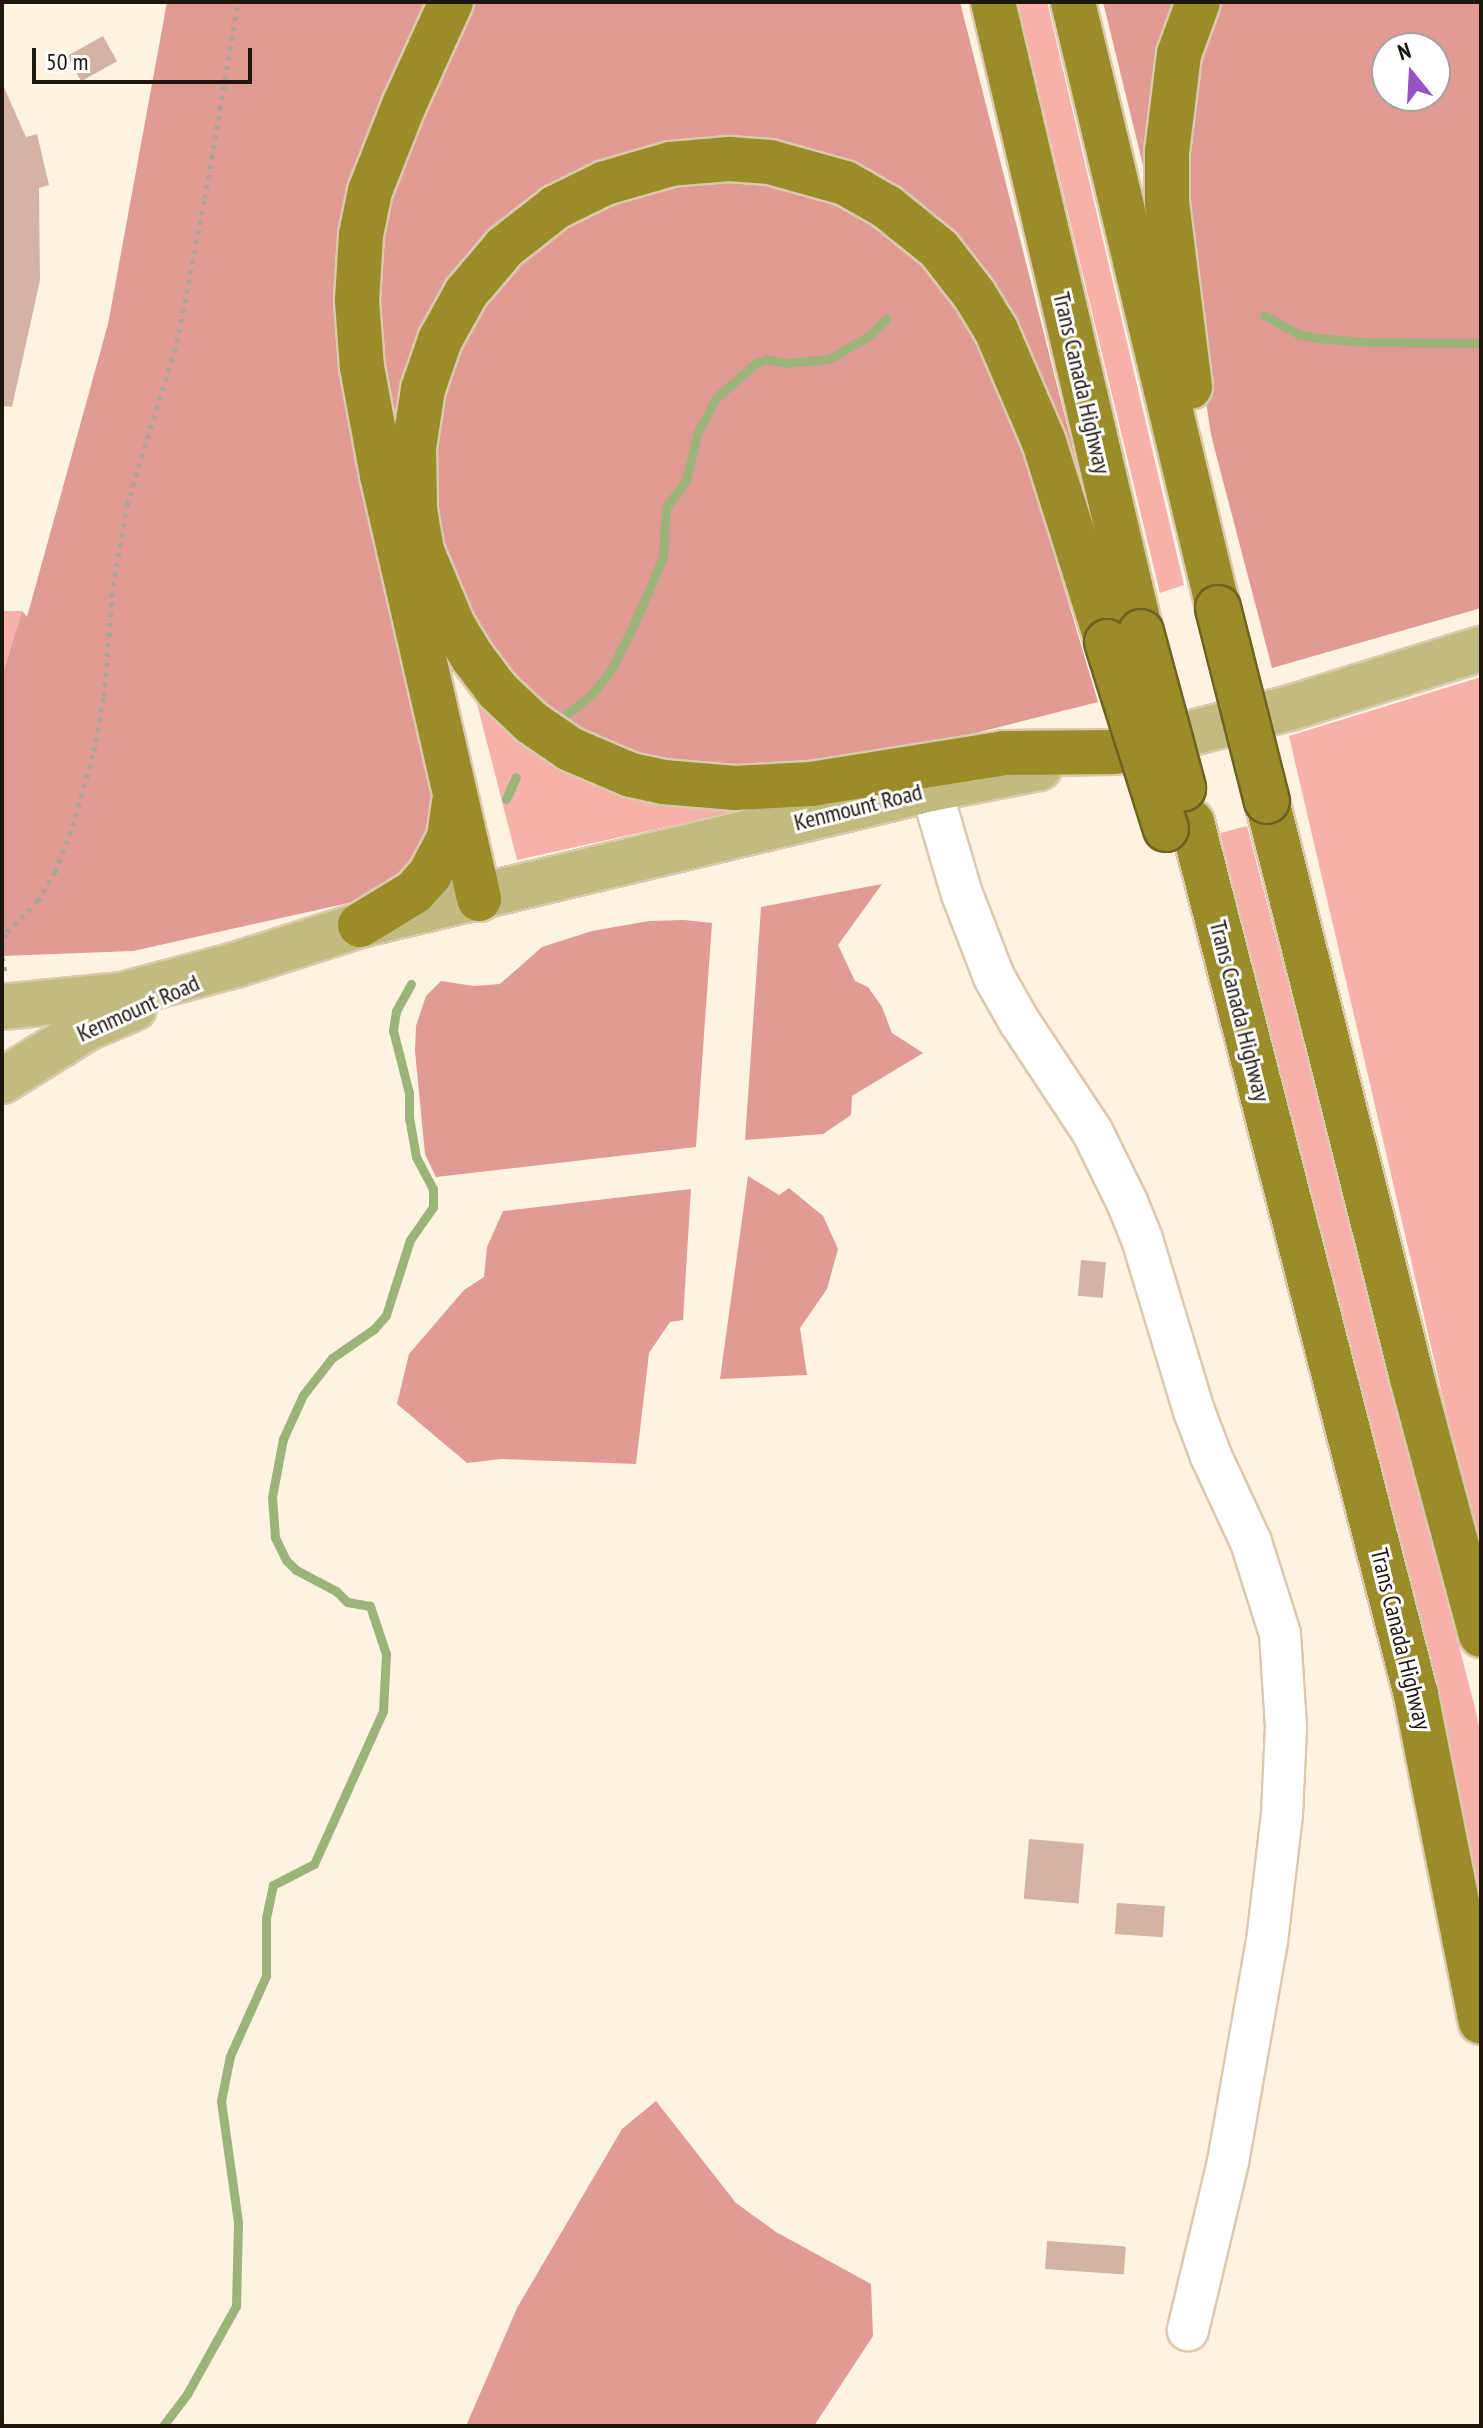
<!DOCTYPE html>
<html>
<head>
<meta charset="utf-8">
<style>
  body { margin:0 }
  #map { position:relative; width:1483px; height:2428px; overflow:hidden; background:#fef2e1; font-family:"PT Sans Narrow",sans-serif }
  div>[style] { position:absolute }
  .green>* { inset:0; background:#f6b1aa }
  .forest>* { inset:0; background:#e09b94 }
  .stream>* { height:9px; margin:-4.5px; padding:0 4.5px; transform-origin:4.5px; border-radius:4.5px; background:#9cb47a }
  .building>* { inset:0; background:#d3b4a3; transform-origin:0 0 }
  .path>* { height:5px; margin-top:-2.5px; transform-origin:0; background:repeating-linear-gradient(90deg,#ada394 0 4px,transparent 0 10px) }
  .roads { filter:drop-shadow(2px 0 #dcc9ad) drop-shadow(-2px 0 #dcc9ad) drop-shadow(0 2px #dcc9ad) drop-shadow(0 -2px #dcc9ad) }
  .minor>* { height:40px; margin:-20px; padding:0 20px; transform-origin:20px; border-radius:20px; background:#fff }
  .major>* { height:44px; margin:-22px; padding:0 22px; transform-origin:22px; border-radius:22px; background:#c2bb7f }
  .highway>* { height:44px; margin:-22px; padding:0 22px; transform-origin:22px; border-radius:22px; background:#9a8d29 }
  .bridges { filter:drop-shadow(2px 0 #6e631f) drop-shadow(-2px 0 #6e631f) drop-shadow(0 2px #6e631f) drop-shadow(0 -2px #6e631f) }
  .highway-bridge>* { height:44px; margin:-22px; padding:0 22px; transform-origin:22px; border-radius:22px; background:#9a8d29 }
  span { translate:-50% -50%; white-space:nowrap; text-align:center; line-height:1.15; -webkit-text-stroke:6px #fff; paint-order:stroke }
  .street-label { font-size:24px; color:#1d160c }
  .frame { position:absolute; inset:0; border:4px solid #1d160c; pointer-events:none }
  .north { position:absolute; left:1371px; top:32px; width:80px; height:80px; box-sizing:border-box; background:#fff; border:2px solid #a5a29e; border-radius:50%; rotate:342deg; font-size:22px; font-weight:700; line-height:32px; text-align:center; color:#1d160c }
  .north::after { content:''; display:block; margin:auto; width:28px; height:36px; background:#9852c6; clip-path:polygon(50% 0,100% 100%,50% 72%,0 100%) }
  .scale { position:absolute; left:32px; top:48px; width:220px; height:36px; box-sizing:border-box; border:4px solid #1d160c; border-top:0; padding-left:10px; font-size:24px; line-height:28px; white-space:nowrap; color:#1d160c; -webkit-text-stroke:6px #fff; paint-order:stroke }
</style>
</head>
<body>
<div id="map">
  <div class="green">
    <i style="clip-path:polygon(1017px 2px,1047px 2px,1184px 585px,1160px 593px)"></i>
    <i style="clip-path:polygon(2px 611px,22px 611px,2px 676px)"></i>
    <i style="clip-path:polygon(1481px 677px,1481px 1561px,1289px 736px)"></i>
    <i style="clip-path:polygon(474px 692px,765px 805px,517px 860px)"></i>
    <i style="clip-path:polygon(1247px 826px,1475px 1708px,1481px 1737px,1481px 1897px,1443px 1717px,1220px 833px)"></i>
  </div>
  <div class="forest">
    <i style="clip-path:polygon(167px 2px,430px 2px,359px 157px,346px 208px,434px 790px,433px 817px,423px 848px,400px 877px,362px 900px,133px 951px,2px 956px,2px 676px,22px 611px,27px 617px,108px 324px)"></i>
    <i style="clip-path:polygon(468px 2px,960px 2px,1084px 492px,1037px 376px,835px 161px,551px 191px,395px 456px,378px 370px,379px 226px)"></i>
    <i style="clip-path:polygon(1103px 2px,1182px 2px,1152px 202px)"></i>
    <i style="clip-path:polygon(evenodd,1213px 2px,1481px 2px,1481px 608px,1272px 668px,1211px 435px,1178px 208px,1184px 98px,1213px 2px,1387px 48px,1435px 48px,1435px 96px,1387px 96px,1387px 48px)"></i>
    <i style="clip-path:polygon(737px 176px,823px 193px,904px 240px,955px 299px,998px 380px,1031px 477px,1098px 702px,917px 748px,787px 769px,675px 766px,597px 743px,533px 701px,471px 626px,436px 526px,430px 446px,460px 333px,534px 241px,636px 189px)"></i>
    <i style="clip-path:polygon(882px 884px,838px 945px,855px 981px,868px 987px,882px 1007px,892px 1033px,923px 1053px,852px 1096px,851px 1115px,823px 1134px,745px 1140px,761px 907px)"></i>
    <i style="clip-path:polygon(684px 920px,712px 923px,696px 1147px,436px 1177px,425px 1154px,415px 1051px,416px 1026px,426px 996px,441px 981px,474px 986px,500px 984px,542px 947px,592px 931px,649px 921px)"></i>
    <i style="clip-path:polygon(748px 1176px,779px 1195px,789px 1188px,823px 1216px,838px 1249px,827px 1289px,800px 1328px,807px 1375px,720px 1379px)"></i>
    <i style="clip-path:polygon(691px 1189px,683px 1320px,670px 1322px,649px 1353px,636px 1464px,501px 1459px,467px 1463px,397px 1404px,409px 1354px,464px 1290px,484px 1277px,487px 1247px,503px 1211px)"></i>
    <i style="clip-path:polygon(656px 2101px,736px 2203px,776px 2232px,871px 2284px,873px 2336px,814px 2426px,466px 2426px,517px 2308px,622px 2129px)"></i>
  </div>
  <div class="stream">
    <i style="left:1264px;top:315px;width:39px;rotate:29deg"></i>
    <i style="left:1298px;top:334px;width:21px;rotate:11deg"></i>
    <i style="left:1319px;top:338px;width:44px;rotate:5.2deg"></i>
    <i style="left:1363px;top:342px;width:118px;rotate:0.5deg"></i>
    <i style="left:563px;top:717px;width:37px;rotate:-38deg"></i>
    <i style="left:592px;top:694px;width:33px;rotate:-52deg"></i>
    <i style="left:612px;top:668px;width:37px;rotate:-63deg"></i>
    <i style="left:629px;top:635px;width:85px;rotate:-66.4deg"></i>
    <i style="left:663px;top:557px;width:50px;rotate:-86.6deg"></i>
    <i style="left:666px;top:507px;width:34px;rotate:-53deg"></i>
    <i style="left:686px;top:480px;width:49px;rotate:-76deg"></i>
    <i style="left:698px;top:432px;width:40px;rotate:-62deg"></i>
    <i style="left:717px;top:397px;width:52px;rotate:-41.1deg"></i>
    <i style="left:756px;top:363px;width:12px;rotate:-20deg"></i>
    <i style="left:767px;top:359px;width:19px;rotate:12deg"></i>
    <i style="left:786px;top:363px;width:43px;rotate:-5.3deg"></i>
    <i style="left:829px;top:359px;width:48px;rotate:-30.3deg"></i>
    <i style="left:870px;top:335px;width:23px;rotate:-45deg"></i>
    <i style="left:506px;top:799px;width:24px;rotate:-66deg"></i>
    <i style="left:163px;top:2426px;width:40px;rotate:-53deg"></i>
    <i style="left:187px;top:2394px;width:101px;rotate:-60.9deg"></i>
    <i style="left:236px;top:2306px;width:84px;rotate:-88.6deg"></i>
    <i style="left:238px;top:2222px;width:122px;rotate:-98deg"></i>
    <i style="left:221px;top:2101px;width:46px;rotate:-78.7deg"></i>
    <i style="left:230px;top:2056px;width:88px;rotate:-65.8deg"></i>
    <i style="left:266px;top:1976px;width:58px;rotate:-90deg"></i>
    <i style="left:266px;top:1918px;width:34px;rotate:-78deg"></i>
    <i style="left:273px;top:1885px;width:46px;rotate:-27.1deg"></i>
    <i style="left:314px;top:1864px;width:168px;rotate:-65.7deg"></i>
    <i style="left:383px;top:1711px;width:57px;rotate:-87deg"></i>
    <i style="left:386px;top:1654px;width:51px;rotate:-108.4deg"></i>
    <i style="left:370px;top:1606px;width:23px;rotate:-170deg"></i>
    <i style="left:347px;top:1602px;width:16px;rotate:-135deg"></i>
    <i style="left:336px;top:1591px;width:45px;rotate:-152.3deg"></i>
    <i style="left:296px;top:1570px;width:14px;rotate:-135deg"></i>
    <i style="left:286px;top:1560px;width:25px;rotate:-116deg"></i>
    <i style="left:275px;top:1537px;width:40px;rotate:-94.3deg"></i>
    <i style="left:272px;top:1497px;width:59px;rotate:-79.3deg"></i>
    <i style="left:283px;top:1439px;width:48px;rotate:-65.6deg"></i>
    <i style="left:303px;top:1395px;width:47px;rotate:-51.9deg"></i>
    <i style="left:332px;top:1358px;width:51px;rotate:-34.6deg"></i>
    <i style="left:374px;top:1329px;width:18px;rotate:-49deg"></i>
    <i style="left:386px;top:1315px;width:79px;rotate:-72.3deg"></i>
    <i style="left:410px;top:1240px;width:40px;rotate:-55.1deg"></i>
    <i style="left:433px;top:1207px;width:18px;rotate:-90deg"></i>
    <i style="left:433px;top:1189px;width:36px;rotate:-118deg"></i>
    <i style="left:416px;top:1157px;width:39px;rotate:-100deg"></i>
    <i style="left:409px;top:1119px;width:26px;rotate:-90deg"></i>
    <i style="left:409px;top:1093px;width:65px;rotate:-104.3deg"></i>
    <i style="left:393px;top:1030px;width:19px;rotate:-81deg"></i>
    <i style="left:396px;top:1011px;width:31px;rotate:-61deg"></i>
  </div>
  <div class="building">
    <i style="left:103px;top:36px;width:29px;height:41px;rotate:61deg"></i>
    <i style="clip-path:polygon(2px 83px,26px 137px,37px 134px,49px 185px,39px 188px,40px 280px,12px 407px,2px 406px)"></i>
    <i style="left:1081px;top:1260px;width:25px;height:36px;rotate:5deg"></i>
    <i style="left:1029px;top:1839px;width:55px;height:60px;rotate:5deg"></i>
    <i style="left:1117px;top:1903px;width:48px;height:31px;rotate:4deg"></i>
    <i style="left:1047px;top:2241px;width:79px;height:28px;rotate:4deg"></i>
  </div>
  <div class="path">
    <i style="left:2px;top:947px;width:16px;rotate:-72deg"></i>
    <i style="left:7px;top:932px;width:44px;rotate:-45deg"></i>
    <i style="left:38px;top:901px;width:34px;rotate:-60deg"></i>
    <i style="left:55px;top:872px;width:49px;rotate:-68.6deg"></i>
    <i style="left:73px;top:826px;width:78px;rotate:-74.4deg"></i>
    <i style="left:94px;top:751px;width:56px;rotate:-79.7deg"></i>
    <i style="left:104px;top:696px;width:110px;rotate:-85.3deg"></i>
    <i style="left:113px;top:586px;width:82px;rotate:-80.2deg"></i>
    <i style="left:127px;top:505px;width:170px;rotate:-72.9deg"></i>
    <i style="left:177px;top:342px;width:147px;rotate:-79deg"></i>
    <i style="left:205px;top:198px;width:199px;rotate:-80.4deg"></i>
    <i style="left:2px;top:957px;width:15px;rotate:79deg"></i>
  </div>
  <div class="roads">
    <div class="minor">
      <i style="left:931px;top:789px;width:109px;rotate:73.6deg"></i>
      <i style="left:962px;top:894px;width:89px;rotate:68.9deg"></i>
      <i style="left:994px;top:977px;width:51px;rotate:60.4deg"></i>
      <i style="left:1019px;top:1021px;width:134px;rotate:56.5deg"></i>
      <i style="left:1093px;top:1133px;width:77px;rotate:63.8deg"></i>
      <i style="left:1127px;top:1202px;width:40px;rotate:68deg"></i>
      <i style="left:1142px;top:1239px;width:180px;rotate:73.2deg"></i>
      <i style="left:1194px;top:1411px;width:48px;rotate:69.3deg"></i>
      <i style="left:1211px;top:1456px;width:95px;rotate:65.1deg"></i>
      <i style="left:1251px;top:1542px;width:96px;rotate:72.5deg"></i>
      <i style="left:1280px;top:1634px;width:93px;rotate:86.3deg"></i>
      <i style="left:1286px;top:1727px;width:87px;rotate:92.6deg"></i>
      <i style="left:1282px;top:1814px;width:128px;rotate:96.7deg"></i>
      <i style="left:1267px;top:1941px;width:224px;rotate:100deg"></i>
      <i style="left:1228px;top:2162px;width:173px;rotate:103.4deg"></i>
    </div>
    <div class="major">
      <i style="left:1133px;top:748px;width:162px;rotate:-14.3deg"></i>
      <i style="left:1290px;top:708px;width:200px;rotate:-17.2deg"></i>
      <i style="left:2px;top:1007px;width:121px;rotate:-5.7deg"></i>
      <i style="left:122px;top:995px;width:117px;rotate:-14.9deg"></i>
      <i style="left:235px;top:965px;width:131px;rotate:-17.7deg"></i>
      <i style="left:360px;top:925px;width:587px;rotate:-13.4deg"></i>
      <i style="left:931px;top:789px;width:110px;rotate:-11deg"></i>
      <i style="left:2px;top:1081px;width:100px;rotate:-31.9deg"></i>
      <i style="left:87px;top:1028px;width:51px;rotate:-23.1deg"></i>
    </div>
    <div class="highway">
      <i style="left:451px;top:2px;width:113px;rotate:114.5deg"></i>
      <i style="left:404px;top:105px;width:92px;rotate:111.6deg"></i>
      <i style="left:370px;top:191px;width:45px;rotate:101.6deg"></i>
      <i style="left:361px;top:235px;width:66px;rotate:93.5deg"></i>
      <i style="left:357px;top:301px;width:66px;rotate:85.7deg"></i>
      <i style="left:362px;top:367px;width:110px;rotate:79.5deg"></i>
      <i style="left:382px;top:475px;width:435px;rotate:77.1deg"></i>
      <i style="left:993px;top:2px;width:647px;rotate:76.78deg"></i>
      <i style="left:1073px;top:2px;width:623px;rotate:76.54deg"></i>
      <i style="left:1190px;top:387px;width:185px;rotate:-97.1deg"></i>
      <i style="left:1167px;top:203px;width:51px;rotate:-90deg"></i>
      <i style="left:1167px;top:152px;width:99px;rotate:-83deg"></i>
      <i style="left:1179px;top:54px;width:55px;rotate:-69.9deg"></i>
      <i style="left:1107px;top:642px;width:210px;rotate:-107.5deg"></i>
      <i style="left:1044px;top:442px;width:122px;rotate:-113.2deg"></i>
      <i style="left:996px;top:330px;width:42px;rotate:-121.4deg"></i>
      <i style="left:974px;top:294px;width:57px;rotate:-127.9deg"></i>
      <i style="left:939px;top:249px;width:67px;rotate:-141.1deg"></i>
      <i style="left:887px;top:207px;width:48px;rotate:-150.3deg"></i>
      <i style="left:845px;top:183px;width:78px;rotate:-164.4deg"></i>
      <i style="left:770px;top:162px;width:41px;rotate:-175.8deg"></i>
      <i style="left:729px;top:159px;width:58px;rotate:175.1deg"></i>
      <i style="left:671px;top:164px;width:69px;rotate:163.9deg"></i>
      <i style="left:605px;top:183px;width:55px;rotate:153.9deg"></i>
      <i style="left:556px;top:207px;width:65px;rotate:141.9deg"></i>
      <i style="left:505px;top:247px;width:60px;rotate:130.3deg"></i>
      <i style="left:466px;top:293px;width:54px;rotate:119deg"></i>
      <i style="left:440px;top:340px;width:52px;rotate:109.1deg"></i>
      <i style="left:423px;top:389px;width:59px;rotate:98.8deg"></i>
      <i style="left:414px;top:447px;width:63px;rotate:89.1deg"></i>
      <i style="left:415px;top:510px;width:42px;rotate:80.3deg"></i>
      <i style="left:422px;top:551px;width:80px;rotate:67.3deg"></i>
      <i style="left:453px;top:625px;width:39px;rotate:59deg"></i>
      <i style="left:473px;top:658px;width:41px;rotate:52.9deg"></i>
      <i style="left:498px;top:691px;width:47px;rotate:43.3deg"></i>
      <i style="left:532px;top:723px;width:46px;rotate:34.4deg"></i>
      <i style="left:570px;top:749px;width:66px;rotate:23.1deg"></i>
      <i style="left:631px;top:775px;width:33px;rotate:12deg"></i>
      <i style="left:663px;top:782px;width:72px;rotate:4.8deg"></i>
      <i style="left:735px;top:788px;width:76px;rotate:-3deg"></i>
      <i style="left:811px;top:784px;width:195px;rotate:-9.1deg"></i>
      <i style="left:1004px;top:753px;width:111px;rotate:-0.5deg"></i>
      <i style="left:1267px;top:801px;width:595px;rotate:75.89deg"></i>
      <i style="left:1412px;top:1378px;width:266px;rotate:75deg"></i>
      <i style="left:1192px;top:822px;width:901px;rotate:75.61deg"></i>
      <i style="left:1416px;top:1695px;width:333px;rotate:78.8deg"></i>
      <i style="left:360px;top:925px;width:63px;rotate:-31.4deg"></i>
      <i style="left:414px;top:892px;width:24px;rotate:-48deg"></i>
      <i style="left:430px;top:874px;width:41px;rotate:-62.2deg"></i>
      <i style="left:449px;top:838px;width:37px;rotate:-82deg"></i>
    </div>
  </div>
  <div class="bridges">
    <div class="highway-bridge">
      <i style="left:1218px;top:608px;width:199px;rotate:75.8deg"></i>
      <i style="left:1141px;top:632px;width:162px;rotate:74.9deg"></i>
      <i style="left:1107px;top:642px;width:196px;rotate:72.5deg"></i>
    </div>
  </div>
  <div class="street-label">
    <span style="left:1082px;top:383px;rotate:77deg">Trans Canada Highway</span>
    <span style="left:858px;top:807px;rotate:-14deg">Kenmount Road</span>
    <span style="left:138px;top:1008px;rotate:-24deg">Kenmount Road</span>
    <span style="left:1240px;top:1011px;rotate:76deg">Trans Canada Highway</span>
    <span style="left:1401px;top:1639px;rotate:76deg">Trans Canada Highway</span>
  </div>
  <div class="frame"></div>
  <div class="north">N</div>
  <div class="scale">50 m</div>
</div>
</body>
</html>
